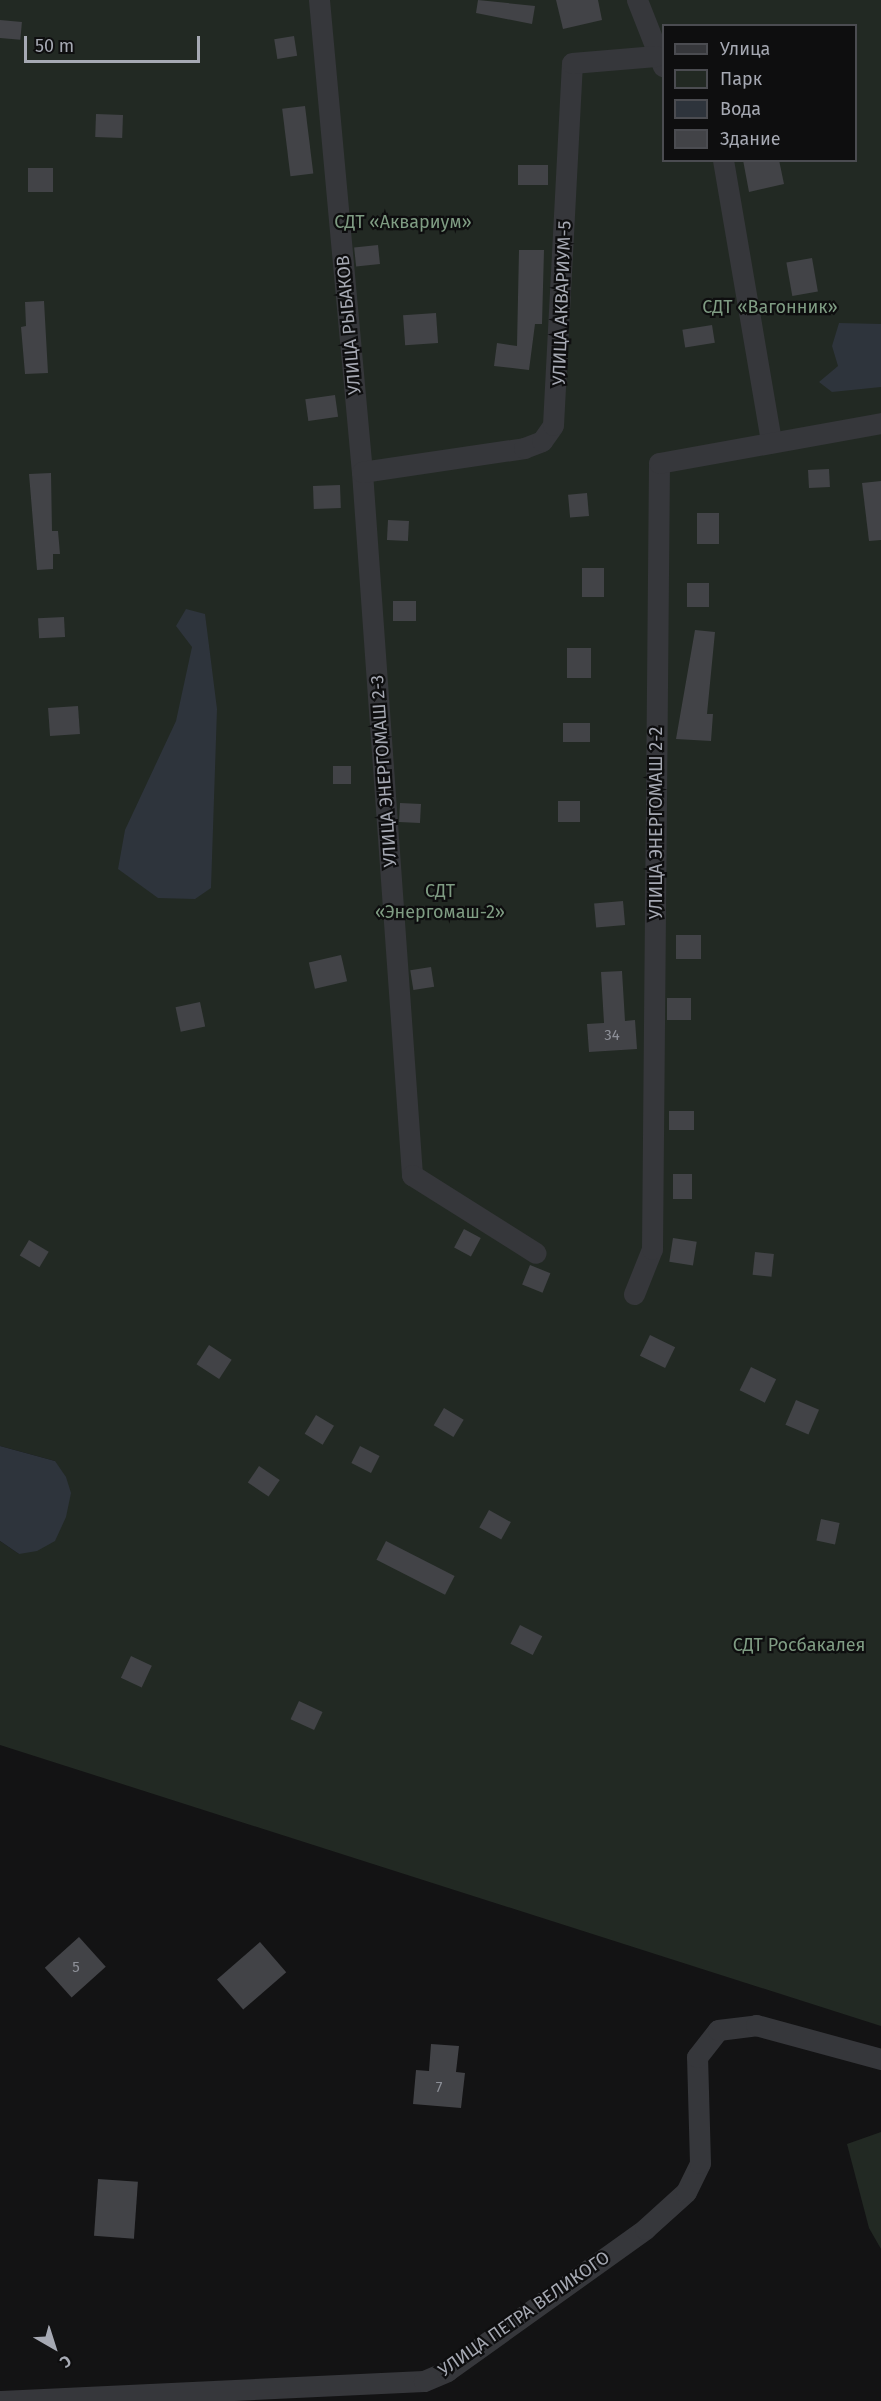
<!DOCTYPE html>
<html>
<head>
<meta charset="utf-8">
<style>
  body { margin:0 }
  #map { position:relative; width:881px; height:2401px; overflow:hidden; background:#131314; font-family:"Fira Sans",sans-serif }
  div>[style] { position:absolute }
  .green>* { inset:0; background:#222923 }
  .water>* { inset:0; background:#2e343c }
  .building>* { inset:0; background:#424347; transform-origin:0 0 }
  .street>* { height:21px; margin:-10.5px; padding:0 10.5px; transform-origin:10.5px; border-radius:10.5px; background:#36373b }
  span { translate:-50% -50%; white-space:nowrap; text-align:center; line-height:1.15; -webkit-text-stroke:4.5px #0e0e0f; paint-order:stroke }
  .number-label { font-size:15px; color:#8d9098 }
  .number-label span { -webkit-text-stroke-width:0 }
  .park-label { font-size:18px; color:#7f9c83 }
  .street-label { font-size:18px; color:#a6a9b3 }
  .legend { position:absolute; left:662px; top:24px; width:195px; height:138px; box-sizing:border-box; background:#0e0e0f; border:2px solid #4b4c51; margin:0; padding:8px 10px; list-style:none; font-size:18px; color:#a6a9b3 }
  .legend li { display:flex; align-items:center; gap:12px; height:30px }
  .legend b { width:30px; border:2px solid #4b4c51 }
  .north { position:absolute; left:24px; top:2317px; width:60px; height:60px; -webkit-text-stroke:4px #0e0e0f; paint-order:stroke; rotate:141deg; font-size:16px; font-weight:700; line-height:24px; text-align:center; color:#a6a9b3 }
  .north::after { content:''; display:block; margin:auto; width:21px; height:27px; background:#a6a9b3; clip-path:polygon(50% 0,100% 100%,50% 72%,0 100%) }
  .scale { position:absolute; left:24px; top:36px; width:176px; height:27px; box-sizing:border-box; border:3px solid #a6a9b3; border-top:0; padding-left:8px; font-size:18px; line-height:21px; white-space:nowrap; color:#a6a9b3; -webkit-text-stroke:4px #0e0e0f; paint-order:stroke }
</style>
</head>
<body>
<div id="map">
  <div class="green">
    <i style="clip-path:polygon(evenodd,0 0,881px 0,881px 2026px,0 1745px,0 1541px,19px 1554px,55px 1461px,0 1446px,0 0,664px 26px,856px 26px,856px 160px,664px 160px,664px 26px)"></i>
    <i style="clip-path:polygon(881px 2132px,881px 2249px,869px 2228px,847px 2144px)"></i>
  </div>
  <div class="water">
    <i style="clip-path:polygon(839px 323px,881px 324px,881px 387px,832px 392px,819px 382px,838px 366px,832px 346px)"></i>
    <i style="clip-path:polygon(186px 609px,205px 614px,217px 709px,211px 888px,195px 899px,158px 898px,118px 869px,125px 830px,176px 721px,192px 647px,176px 626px)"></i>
    <i style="clip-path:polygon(0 1446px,55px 1461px,66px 1477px,71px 1493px,66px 1517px,55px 1541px,37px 1551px,19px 1554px,0 1541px)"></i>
  </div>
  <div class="building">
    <i style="clip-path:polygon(478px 0,535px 6px,532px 24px,476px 13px)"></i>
    <i style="clip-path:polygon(556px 0,598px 0,602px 20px,563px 29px)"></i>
    <i style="left:0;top:20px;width:22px;height:18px;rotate:5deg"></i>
    <i style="left:294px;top:36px;width:20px;height:20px;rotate:81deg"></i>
    <i style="left:305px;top:106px;width:68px;height:23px;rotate:83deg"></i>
    <i style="left:96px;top:114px;width:27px;height:23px;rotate:2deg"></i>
    <i style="clip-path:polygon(743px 160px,779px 160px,784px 184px,749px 192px)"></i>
    <i style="left:518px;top:165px;width:30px;height:20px"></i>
    <i style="left:28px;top:168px;width:25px;height:24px"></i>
    <i style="left:378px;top:245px;width:19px;height:24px;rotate:84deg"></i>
    <i style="clip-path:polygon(519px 250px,544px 250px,542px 324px,535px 324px,529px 370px,494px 366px,497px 343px,517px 346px)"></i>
    <i style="left:812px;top:258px;width:34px;height:26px;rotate:80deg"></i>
    <i style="clip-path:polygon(44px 301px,48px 373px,25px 374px,21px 327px,26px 326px,25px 302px)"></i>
    <i style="left:436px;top:313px;width:30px;height:33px;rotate:86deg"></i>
    <i style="left:712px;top:325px;width:18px;height:30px;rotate:81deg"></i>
    <i style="left:335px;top:395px;width:22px;height:30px;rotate:82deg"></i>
    <i style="left:829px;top:469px;width:18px;height:21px;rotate:87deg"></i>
    <i style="clip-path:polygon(51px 473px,52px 531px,58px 531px,60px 554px,53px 554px,53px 569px,37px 570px,29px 474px)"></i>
    <i style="clip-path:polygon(881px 481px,881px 540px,869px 541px,862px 483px)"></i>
    <i style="left:340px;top:485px;width:23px;height:27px;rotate:88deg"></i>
    <i style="left:587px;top:493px;width:23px;height:19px;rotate:85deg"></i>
    <i style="left:697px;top:513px;width:22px;height:31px"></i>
    <i style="left:388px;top:520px;width:21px;height:20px;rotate:3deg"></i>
    <i style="left:582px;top:568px;width:22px;height:29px"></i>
    <i style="left:687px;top:583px;width:22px;height:24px"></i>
    <i style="left:416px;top:601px;width:20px;height:23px;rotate:90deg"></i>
    <i style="left:64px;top:617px;width:20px;height:26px;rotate:87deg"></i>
    <i style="clip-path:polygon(695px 630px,715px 632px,707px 714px,713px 714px,711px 741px,676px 739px)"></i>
    <i style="left:591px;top:648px;width:30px;height:24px;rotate:90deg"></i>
    <i style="left:78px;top:706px;width:28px;height:30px;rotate:86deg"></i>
    <i style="left:563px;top:723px;width:27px;height:19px"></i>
    <i style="left:333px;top:766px;width:18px;height:18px"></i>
    <i style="left:558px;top:801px;width:22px;height:21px"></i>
    <i style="left:400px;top:803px;width:21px;height:19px;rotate:3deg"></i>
    <i style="left:623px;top:901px;width:24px;height:29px;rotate:85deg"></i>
    <i style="left:676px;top:935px;width:25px;height:24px"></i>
    <i style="left:341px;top:955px;width:27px;height:33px;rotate:77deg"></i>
    <i style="left:431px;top:967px;width:20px;height:21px;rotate:81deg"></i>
    <i style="clip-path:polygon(622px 971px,625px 1021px,635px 1020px,637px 1049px,589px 1052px,587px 1024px,604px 1023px,601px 972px)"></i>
    <i style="left:667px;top:998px;width:24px;height:22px"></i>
    <i style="left:200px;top:1002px;width:25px;height:25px;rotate:78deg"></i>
    <i style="left:669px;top:1111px;width:25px;height:19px"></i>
    <i style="left:673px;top:1174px;width:19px;height:25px"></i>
    <i style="left:464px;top:1229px;width:19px;height:21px;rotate:28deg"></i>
    <i style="left:673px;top:1238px;width:24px;height:24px;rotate:9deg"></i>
    <i style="left:29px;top:1240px;width:23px;height:18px;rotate:31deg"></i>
    <i style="left:755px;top:1252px;width:19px;height:23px;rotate:6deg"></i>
    <i style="left:530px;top:1265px;width:22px;height:21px;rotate:22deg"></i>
    <i style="left:650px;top:1335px;width:28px;height:23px;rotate:26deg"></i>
    <i style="left:209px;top:1345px;width:27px;height:23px;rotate:33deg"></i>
    <i style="left:751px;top:1367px;width:28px;height:26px;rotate:26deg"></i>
    <i style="left:796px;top:1400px;width:25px;height:27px;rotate:23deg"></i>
    <i style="left:444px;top:1408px;width:23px;height:20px;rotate:31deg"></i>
    <i style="left:316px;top:1415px;width:21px;height:22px;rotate:31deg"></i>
    <i style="left:360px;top:1446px;width:22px;height:19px;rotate:27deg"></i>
    <i style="left:259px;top:1466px;width:25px;height:20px;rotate:34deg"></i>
    <i style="left:489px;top:1510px;width:25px;height:20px;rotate:29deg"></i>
    <i style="left:821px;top:1519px;width:19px;height:22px;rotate:12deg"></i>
    <i style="left:386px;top:1541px;width:77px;height:21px;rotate:27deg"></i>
    <i style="left:520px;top:1625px;width:25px;height:21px;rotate:27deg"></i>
    <i style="left:131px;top:1656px;width:23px;height:24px;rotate:25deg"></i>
    <i style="left:299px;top:1701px;width:26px;height:20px;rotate:25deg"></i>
    <i style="left:79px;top:1937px;width:40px;height:46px;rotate:48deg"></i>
    <i style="left:260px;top:1942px;width:40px;height:57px;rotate:49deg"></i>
    <i style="clip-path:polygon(431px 2044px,459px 2046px,456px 2072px,465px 2073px,461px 2108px,413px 2104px,416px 2070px,429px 2071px)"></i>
    <i style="left:98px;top:2179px;width:40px;height:57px;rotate:4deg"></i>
  </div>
  <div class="street">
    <i style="left:319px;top:0;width:474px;rotate:84.8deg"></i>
    <i style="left:362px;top:472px;width:705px;rotate:85.93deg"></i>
    <i style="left:412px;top:1175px;width:146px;rotate:32.2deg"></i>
    <i style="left:637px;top:0;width:71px;rotate:68.5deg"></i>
    <i style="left:723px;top:160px;width:286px;rotate:80.3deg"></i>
    <i style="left:362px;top:472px;width:164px;rotate:-8.4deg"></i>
    <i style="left:524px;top:448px;width:19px;rotate:-21deg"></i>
    <i style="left:542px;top:441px;width:19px;rotate:-55deg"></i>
    <i style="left:553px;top:425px;width:362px;rotate:-87deg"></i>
    <i style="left:572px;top:63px;width:84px;rotate:-4.8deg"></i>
    <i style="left:634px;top:1294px;width:48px;rotate:-68.2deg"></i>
    <i style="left:652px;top:1249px;width:786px;rotate:-89.49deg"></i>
    <i style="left:659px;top:463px;width:226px;rotate:-10.2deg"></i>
    <i style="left:1px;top:2401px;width:423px;rotate:-2.7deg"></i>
    <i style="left:424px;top:2381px;width:25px;rotate:-23deg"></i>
    <i style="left:447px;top:2371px;width:244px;rotate:-35.6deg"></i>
    <i style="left:645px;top:2229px;width:55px;rotate:-42.1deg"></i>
    <i style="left:686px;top:2192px;width:32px;rotate:-64deg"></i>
    <i style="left:700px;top:2163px;width:106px;rotate:-91.6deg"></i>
    <i style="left:697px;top:2057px;width:34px;rotate:-52deg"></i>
    <i style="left:718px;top:2030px;width:38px;rotate:-7deg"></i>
    <i style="left:756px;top:2025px;width:130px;rotate:15.2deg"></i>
  </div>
  <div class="number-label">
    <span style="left:612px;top:1036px">34</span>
    <span style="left:76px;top:1968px">5</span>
    <span style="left:439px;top:2088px">7</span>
  </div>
  <div class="park-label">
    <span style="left:403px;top:222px">СДТ «Аквариум»</span>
    <span style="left:770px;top:307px">СДТ «Вагонник»</span>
    <span style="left:440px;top:902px">СДТ<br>«Энергомаш-2»</span>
    <span style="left:799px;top:1645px">СДТ Росбакалея</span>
  </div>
  <div class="street-label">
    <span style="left:562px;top:303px;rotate:-88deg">УЛИЦА АКВАРИУМ-5</span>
    <span style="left:349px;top:325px;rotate:-95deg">УЛИЦА РЫБАКОВ</span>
    <span style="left:384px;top:771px;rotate:-94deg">УЛИЦА ЭНЕРГОМАШ 2-3</span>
    <span style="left:656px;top:823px;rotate:-90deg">УЛИЦА ЭНЕРГОМАШ 2-2</span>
    <span style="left:524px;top:2314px;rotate:-35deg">УЛИЦА ПЕТРА ВЕЛИКОГО</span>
  </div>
  <ul class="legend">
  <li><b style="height:8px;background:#36373b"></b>Улица</li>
  <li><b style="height:16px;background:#222923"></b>Парк</li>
  <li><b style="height:16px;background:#2e343c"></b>Вода</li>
  <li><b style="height:16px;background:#424347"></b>Здание</li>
  </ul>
  <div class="north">С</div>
  <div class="scale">50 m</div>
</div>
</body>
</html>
